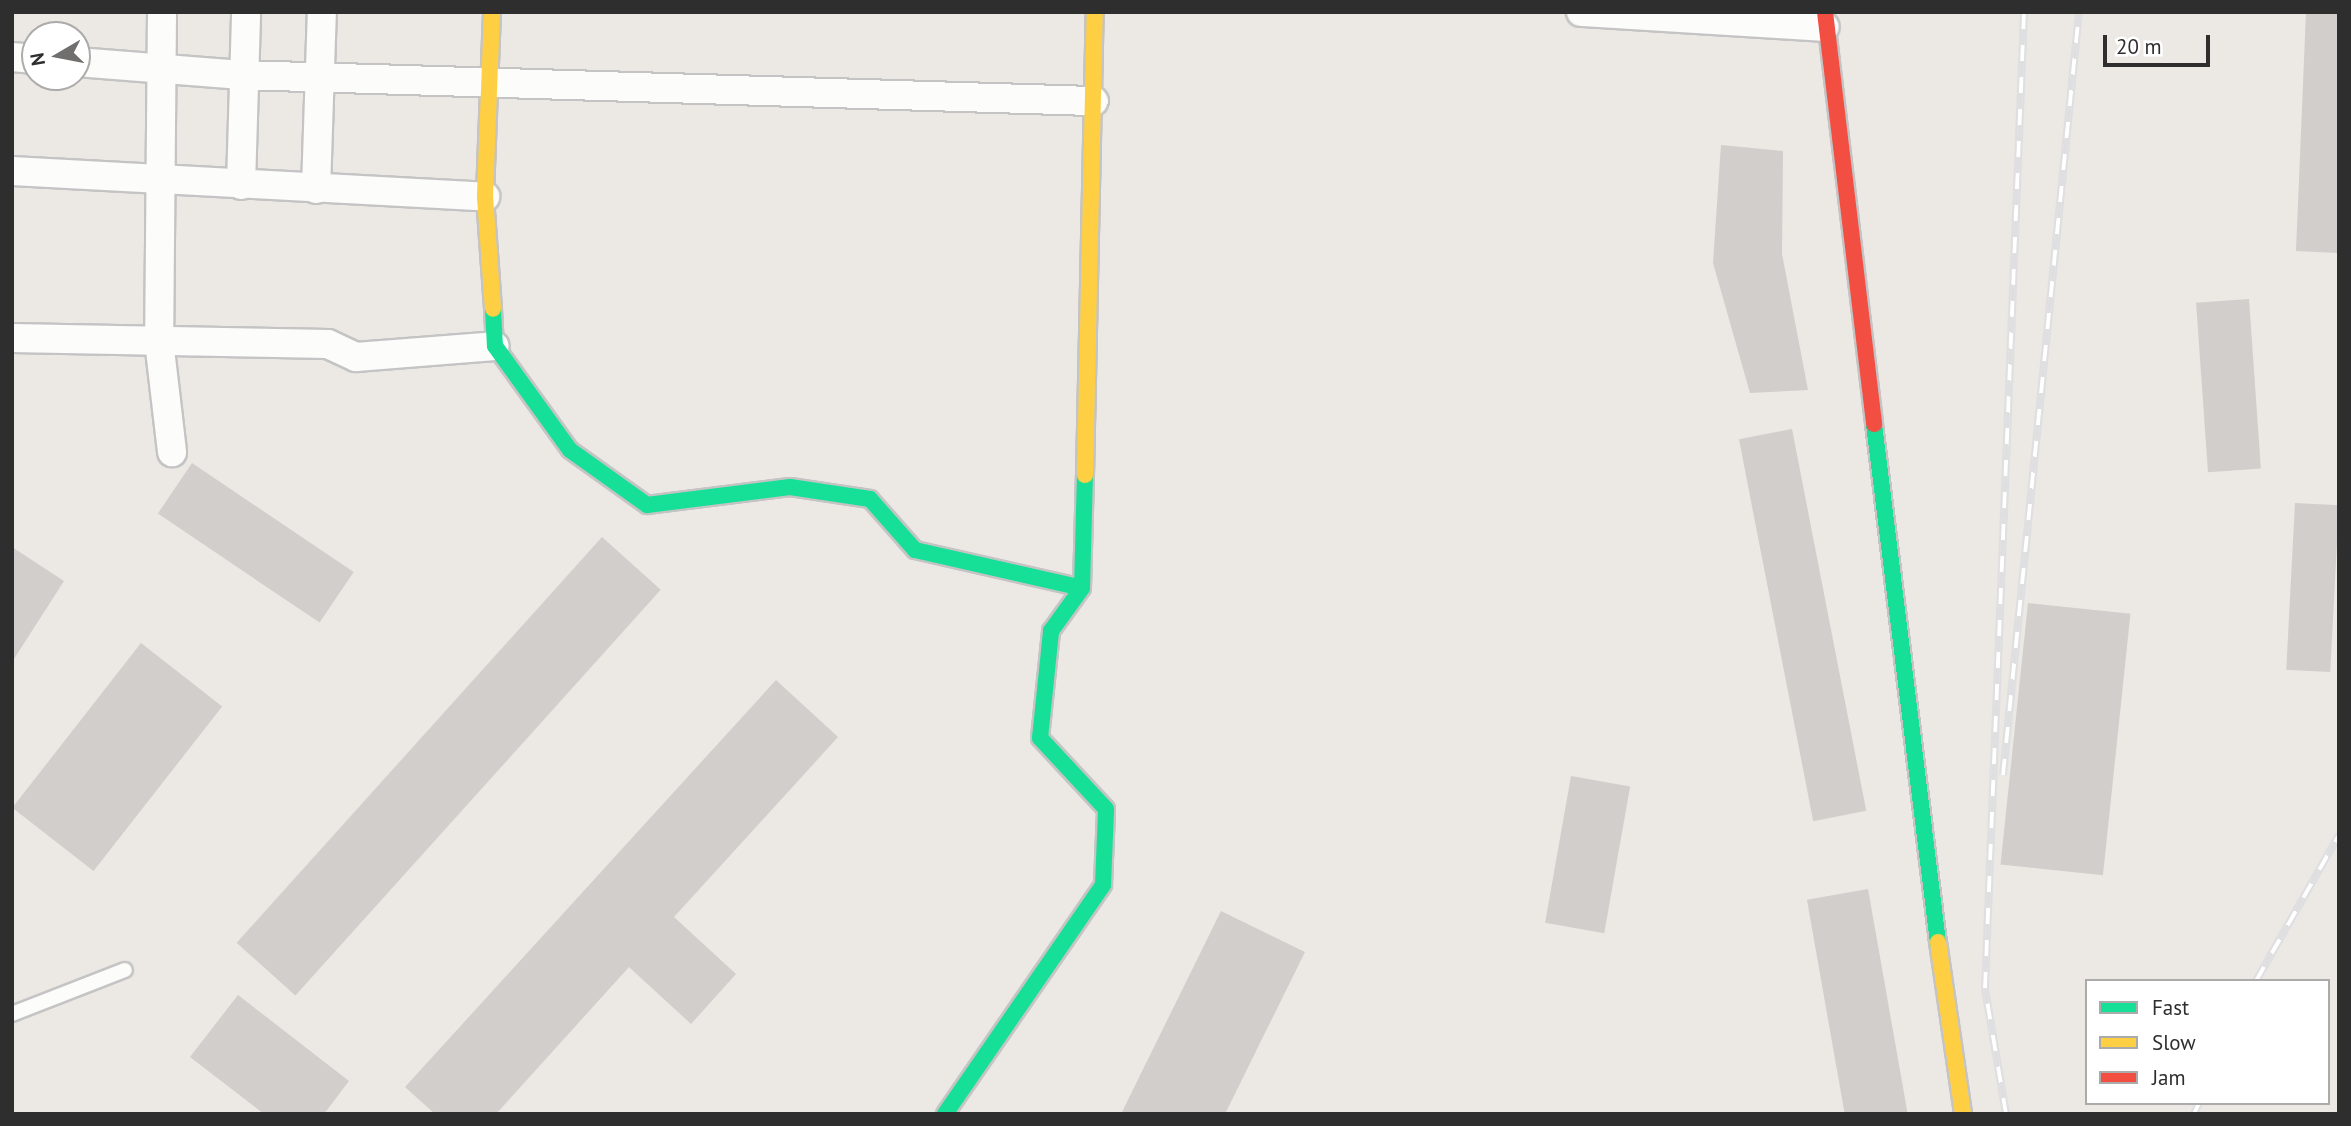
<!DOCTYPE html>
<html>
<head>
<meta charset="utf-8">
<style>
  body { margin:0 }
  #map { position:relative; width:2351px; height:1126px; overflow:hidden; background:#ece8e4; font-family:"PT Sans",sans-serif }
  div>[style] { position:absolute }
  .building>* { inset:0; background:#d1cecb; transform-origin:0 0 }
  .roads { filter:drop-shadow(2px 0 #c5c4c5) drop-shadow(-2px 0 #c5c4c5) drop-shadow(0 2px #c5c4c5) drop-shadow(0 -2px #c5c4c5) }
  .lane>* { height:14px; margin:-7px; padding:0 7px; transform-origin:7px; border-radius:7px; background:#fcfcfb }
  .street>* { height:28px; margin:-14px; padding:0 14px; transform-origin:14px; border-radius:14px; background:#fcfcfb }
  .fast>* { height:16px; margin:-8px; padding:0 8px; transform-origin:8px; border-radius:8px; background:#16e098 }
  .slow>* { height:16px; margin:-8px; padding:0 8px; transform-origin:8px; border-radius:8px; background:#ffcf43 }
  .jam>* { height:16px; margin:-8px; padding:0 8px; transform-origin:8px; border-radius:8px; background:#f24e42 }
  .rail>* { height:8px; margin-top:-4px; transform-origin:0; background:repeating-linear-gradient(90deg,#fff 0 16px,#dfdfe1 0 32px); box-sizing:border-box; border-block:2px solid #dfdfe1 }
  span { translate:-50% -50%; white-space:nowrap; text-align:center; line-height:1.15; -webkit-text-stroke:5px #fff; paint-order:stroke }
  .frame { position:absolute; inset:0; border:14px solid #2e2e2e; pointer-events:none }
  .legend { position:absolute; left:2085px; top:979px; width:245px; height:126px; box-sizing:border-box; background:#fff; border:2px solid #ababab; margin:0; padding:9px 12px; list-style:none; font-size:21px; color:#2e2e2e }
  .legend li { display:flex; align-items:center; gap:14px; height:35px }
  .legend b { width:35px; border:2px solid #ababab }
  .north { position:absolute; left:21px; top:21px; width:70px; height:70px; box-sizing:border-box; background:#fff; border:2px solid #ababab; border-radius:50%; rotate:260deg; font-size:19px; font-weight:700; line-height:28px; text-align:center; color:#2e2e2e }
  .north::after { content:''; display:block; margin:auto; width:24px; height:32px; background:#706f6e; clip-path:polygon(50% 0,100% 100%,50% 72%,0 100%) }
  .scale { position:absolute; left:2103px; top:35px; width:107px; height:32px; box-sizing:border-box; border:4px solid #2e2e2e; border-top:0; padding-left:9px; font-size:21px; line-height:24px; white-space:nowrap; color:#2e2e2e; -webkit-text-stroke:5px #fff; paint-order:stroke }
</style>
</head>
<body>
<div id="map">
  <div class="building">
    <i style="clip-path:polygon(2306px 12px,2339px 12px,2339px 253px,2296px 251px)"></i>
    <i style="clip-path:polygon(1721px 145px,1783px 151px,1782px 254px,1808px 390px,1750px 393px,1713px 263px)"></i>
    <i style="left:2249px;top:299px;width:170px;height:53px;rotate:86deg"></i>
    <i style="left:1792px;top:429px;width:389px;height:54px;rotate:79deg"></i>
    <i style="left:192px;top:463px;width:195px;height:61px;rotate:34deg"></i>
    <i style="left:2295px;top:503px;width:44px;height:167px;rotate:3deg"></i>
    <i style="left:602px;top:537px;width:79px;height:546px;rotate:42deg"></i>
    <i style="clip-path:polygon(12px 547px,64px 581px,12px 662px)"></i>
    <i style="left:2028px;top:603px;width:103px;height:263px;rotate:6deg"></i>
    <i style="left:141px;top:643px;width:103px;height:209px;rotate:38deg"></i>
    <i style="clip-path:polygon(776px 680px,838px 737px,674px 917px,736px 974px,691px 1024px,629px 967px,496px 1114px,435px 1114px,405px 1087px)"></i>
    <i style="left:1571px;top:776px;width:60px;height:149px;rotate:10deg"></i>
    <i style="left:1868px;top:889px;width:229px;height:62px;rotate:80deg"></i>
    <i style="clip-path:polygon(1221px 911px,1305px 952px,1225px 1114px,1121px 1114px)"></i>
    <i style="clip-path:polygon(238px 995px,349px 1081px,324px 1114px,264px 1114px,190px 1057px)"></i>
  </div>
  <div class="roads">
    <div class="lane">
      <i style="left:12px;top:1014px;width:121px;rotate:-21.3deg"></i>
    </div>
    <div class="street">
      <i style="left:162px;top:12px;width:329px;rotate:90.5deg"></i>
      <i style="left:159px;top:341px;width:112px;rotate:83.3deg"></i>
      <i style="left:1581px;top:12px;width:244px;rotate:3.5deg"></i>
      <i style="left:12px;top:57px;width:23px;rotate:5deg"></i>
      <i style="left:77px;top:62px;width:165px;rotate:4.5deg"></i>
      <i style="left:241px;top:75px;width:853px;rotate:1.75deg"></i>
      <i style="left:12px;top:171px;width:474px;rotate:3.1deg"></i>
      <i style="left:241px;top:185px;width:173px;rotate:-88.3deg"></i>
      <i style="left:316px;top:189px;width:177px;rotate:-88.1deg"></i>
      <i style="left:12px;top:338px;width:316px;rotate:1.1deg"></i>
      <i style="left:328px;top:344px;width:31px;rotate:25deg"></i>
      <i style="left:356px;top:357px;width:139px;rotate:-4.5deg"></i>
    </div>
    <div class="fast">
      <i style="left:493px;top:309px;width:37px;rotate:87deg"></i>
      <i style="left:495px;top:346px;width:128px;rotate:54.2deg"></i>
      <i style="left:570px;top:450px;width:95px;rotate:35.5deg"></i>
      <i style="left:647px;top:505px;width:144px;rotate:-7.2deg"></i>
      <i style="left:790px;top:487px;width:81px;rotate:8.5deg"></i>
      <i style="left:870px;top:499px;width:68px;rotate:48.6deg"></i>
      <i style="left:915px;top:550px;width:171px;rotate:12.8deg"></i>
      <i style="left:1874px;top:424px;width:522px;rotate:82.96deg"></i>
      <i style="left:945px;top:1114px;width:278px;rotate:-55.4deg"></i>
      <i style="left:1103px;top:885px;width:76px;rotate:-87.7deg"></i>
      <i style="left:1106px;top:809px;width:97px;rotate:-132.9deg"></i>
      <i style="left:1040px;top:738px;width:108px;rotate:-84.1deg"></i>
      <i style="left:1051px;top:631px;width:53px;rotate:-54.2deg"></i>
      <i style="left:1082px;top:588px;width:113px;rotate:-88.5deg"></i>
    </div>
    <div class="slow">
      <i style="left:492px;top:12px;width:185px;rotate:92.2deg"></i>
      <i style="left:485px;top:197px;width:112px;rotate:85.9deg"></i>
      <i style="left:1085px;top:475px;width:463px;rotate:-88.8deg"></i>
      <i style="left:1938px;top:942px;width:174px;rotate:81.7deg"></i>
    </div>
    <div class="jam">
      <i style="left:1825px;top:12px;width:415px;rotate:83.2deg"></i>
    </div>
  </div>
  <div class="rail">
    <i style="left:2003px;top:775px;width:767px;rotate:-84.31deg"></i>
    <i style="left:2256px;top:981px;width:168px;rotate:-60.4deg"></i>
    <i style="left:2006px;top:1114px;width:128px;rotate:-99.5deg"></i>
    <i style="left:1985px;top:988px;width:977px;rotate:-87.71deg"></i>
    <i style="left:2194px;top:1114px;width:12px;rotate:-66deg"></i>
  </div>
  <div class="frame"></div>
  <ul class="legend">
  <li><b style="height:9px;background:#16e098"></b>Fast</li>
  <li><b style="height:9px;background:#ffcf43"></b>Slow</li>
  <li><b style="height:9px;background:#f24e42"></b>Jam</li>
  </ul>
  <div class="north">N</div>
  <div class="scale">20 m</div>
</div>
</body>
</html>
